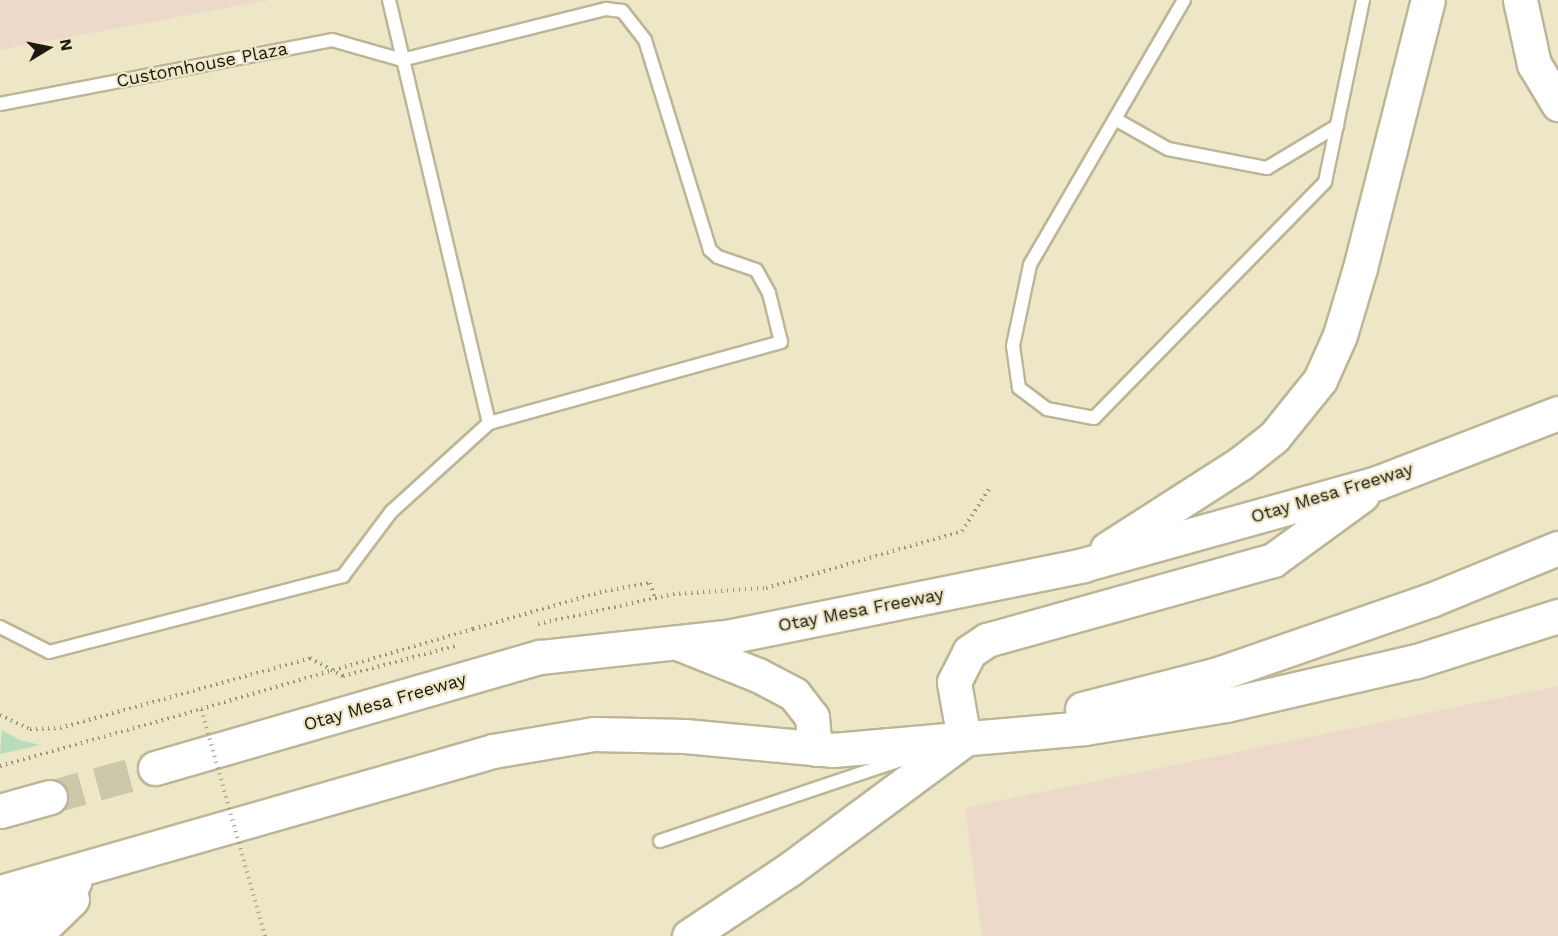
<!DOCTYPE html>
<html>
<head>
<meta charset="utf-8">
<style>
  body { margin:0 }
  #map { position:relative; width:1558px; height:936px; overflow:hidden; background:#eee7c7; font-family:"Work Sans",sans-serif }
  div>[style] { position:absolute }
  .industrial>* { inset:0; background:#ecd9c9 }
  .green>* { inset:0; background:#b6debb }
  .highway-tunnel>* { height:33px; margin-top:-16.5px; transform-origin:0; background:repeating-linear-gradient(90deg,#cec8ab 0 33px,transparent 0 49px) }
  .path>* { height:4px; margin-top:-2px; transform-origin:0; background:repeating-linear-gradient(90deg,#99947c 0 1.5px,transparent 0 6px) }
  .roads { filter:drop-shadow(2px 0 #bcb697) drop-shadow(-2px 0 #bcb697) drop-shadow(0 2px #bcb697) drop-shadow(0 -2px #bcb697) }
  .lane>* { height:12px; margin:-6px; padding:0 6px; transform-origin:6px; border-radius:6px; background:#fff }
  .highway>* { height:33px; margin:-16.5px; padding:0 16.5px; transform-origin:16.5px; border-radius:16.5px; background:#fff }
  .path-bridge>* { height:4px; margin-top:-2px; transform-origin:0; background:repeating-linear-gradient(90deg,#99947c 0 1.5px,transparent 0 6px) }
  span { translate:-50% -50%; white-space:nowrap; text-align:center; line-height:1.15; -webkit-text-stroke:4.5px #eee7c7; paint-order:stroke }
  .street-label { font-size:18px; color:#1c1a0e }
  .north { position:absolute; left:18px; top:18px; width:60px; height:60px; -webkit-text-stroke:4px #eee7c7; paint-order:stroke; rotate:80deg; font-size:16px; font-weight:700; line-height:24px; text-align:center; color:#1c1a0e }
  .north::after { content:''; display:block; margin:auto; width:21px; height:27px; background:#1c1a0e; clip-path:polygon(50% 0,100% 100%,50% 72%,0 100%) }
</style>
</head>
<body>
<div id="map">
  <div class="industrial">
    <i style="clip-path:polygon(0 0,269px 0,0 50px)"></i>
    <i style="clip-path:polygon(1558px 686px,1558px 936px,982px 936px,965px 808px)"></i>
  </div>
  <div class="green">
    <i style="clip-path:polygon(2px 730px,20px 740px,40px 745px,0 754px)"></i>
  </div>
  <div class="highway-tunnel">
    <i style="left:50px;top:797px;width:109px;rotate:-15.4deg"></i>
  </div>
  <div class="path">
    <i style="left:538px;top:624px;width:138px;rotate:-12.5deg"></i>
    <i style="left:673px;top:594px;width:93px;rotate:-3.7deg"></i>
    <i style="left:766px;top:588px;width:204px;rotate:-16.2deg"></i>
    <i style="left:962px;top:531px;width:50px;rotate:-57.3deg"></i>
    <i style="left:473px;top:629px;width:137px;rotate:-16.1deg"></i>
    <i style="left:605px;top:591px;width:46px;rotate:-10.1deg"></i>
    <i style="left:650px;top:583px;width:16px;rotate:72deg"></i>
    <i style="left:0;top:715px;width:33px;rotate:25deg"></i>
    <i style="left:30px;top:729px;width:30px;rotate:-2deg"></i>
    <i style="left:60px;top:728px;width:260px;rotate:-15.6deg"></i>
    <i style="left:310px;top:658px;width:38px;rotate:29deg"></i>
    <i style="left:343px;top:676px;width:116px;rotate:-15deg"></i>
    <i style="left:0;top:766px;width:209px;rotate:-15.8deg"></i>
  </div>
  <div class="roads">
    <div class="lane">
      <i style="left:389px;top:0;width:435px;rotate:76.7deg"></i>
      <i style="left:1184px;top:0;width:306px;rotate:120.2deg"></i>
      <i style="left:1030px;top:265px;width:83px;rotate:101.9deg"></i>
      <i style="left:1013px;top:346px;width:42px;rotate:81.9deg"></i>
      <i style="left:1019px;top:388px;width:35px;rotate:37deg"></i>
      <i style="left:1047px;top:409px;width:48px;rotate:10.8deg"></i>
      <i style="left:1094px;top:418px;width:330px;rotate:-45.6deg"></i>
      <i style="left:1325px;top:182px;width:186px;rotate:-78.2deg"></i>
      <i style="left:0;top:104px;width:338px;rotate:-10.9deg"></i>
      <i style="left:332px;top:40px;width:73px;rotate:15.9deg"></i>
      <i style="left:1115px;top:119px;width:61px;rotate:29.5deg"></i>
      <i style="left:1168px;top:149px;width:101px;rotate:10.9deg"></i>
      <i style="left:1267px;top:168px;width:82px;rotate:-31deg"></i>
      <i style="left:0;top:627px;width:55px;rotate:27deg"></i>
      <i style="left:49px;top:652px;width:304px;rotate:-14.5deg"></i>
      <i style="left:343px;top:576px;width:80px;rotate:-53.1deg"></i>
      <i style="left:391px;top:512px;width:132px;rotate:-42.2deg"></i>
      <i style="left:489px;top:423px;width:303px;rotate:-15.5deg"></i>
      <i style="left:781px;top:342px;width:50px;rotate:-103.8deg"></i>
      <i style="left:769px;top:293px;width:26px;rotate:-119deg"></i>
      <i style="left:756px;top:270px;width:40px;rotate:-161.1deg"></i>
      <i style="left:718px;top:257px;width:11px;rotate:-139deg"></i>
      <i style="left:710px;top:250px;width:220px;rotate:-107.2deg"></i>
      <i style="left:645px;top:40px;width:37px;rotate:-128deg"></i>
      <i style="left:622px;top:11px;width:16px;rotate:-173deg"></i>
      <i style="left:606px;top:9px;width:210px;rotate:166deg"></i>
      <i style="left:660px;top:841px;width:269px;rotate:-18.6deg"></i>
    </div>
    <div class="highway">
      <i style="left:1520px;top:0;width:66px;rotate:77.7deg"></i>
      <i style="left:1534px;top:64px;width:47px;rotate:59deg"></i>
      <i style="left:1107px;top:549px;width:159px;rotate:-32.7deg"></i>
      <i style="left:1241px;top:463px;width:42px;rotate:-38.2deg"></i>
      <i style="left:1274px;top:437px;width:73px;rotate:-51.1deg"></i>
      <i style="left:1320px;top:380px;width:49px;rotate:-66deg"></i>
      <i style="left:1340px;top:335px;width:70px;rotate:-73.4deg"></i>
      <i style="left:1360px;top:268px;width:276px;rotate:-75.8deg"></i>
      <i style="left:680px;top:644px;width:84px;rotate:21.7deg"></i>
      <i style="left:758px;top:675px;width:41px;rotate:27.8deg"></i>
      <i style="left:794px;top:694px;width:29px;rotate:52deg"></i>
      <i style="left:812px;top:717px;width:32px;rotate:85deg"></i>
      <i style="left:1082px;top:709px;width:140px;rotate:-14.4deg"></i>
      <i style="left:1218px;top:674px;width:225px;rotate:-19.2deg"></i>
      <i style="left:1431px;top:600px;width:137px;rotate:-22.3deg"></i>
      <i style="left:964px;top:739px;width:58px;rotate:-100deg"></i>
      <i style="left:954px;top:682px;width:34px;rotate:-63deg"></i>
      <i style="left:969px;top:652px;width:22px;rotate:-34deg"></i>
      <i style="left:987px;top:640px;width:297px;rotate:-15.6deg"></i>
      <i style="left:1273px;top:560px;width:110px;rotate:-36.1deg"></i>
      <i style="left:155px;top:768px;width:401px;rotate:-16.1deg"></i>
      <i style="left:540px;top:657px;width:193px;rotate:-6.2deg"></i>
      <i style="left:732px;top:636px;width:358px;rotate:-11.4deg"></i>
      <i style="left:1083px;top:565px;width:305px;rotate:-15.6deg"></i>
      <i style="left:1377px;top:483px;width:194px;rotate:-21.1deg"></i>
      <i style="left:0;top:811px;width:52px;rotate:-15.6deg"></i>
      <i style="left:0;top:892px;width:513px;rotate:-15.96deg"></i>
      <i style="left:493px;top:751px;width:102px;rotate:-9.6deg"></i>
      <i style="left:594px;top:734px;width:91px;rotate:1.3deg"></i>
      <i style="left:685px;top:736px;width:149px;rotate:5.4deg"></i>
      <i style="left:833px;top:750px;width:253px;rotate:-5deg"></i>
      <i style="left:1085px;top:728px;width:143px;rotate:-9.3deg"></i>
      <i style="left:1226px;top:705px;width:196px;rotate:-13deg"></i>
      <i style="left:1417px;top:661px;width:148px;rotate:-17.7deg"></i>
      <i style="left:0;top:927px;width:87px;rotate:-31.3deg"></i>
      <i style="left:34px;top:936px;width:53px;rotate:-44.2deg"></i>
      <i style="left:689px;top:936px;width:121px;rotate:-33.6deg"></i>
      <i style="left:790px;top:869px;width:218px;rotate:-36.6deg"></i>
    </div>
  </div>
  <div class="path-bridge">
    <i style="left:265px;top:936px;width:236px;rotate:-105.7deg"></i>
    <i style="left:201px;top:709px;width:284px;rotate:-16.4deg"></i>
  </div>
  <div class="street-label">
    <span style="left:202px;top:65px;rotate:-11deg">Customhouse Plaza</span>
    <span style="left:1332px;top:493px;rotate:-17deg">Otay Mesa Freeway</span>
    <span style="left:861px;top:610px;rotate:-11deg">Otay Mesa Freeway</span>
    <span style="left:385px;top:702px;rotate:-16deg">Otay Mesa Freeway</span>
  </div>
  <div class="north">N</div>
</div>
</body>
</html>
